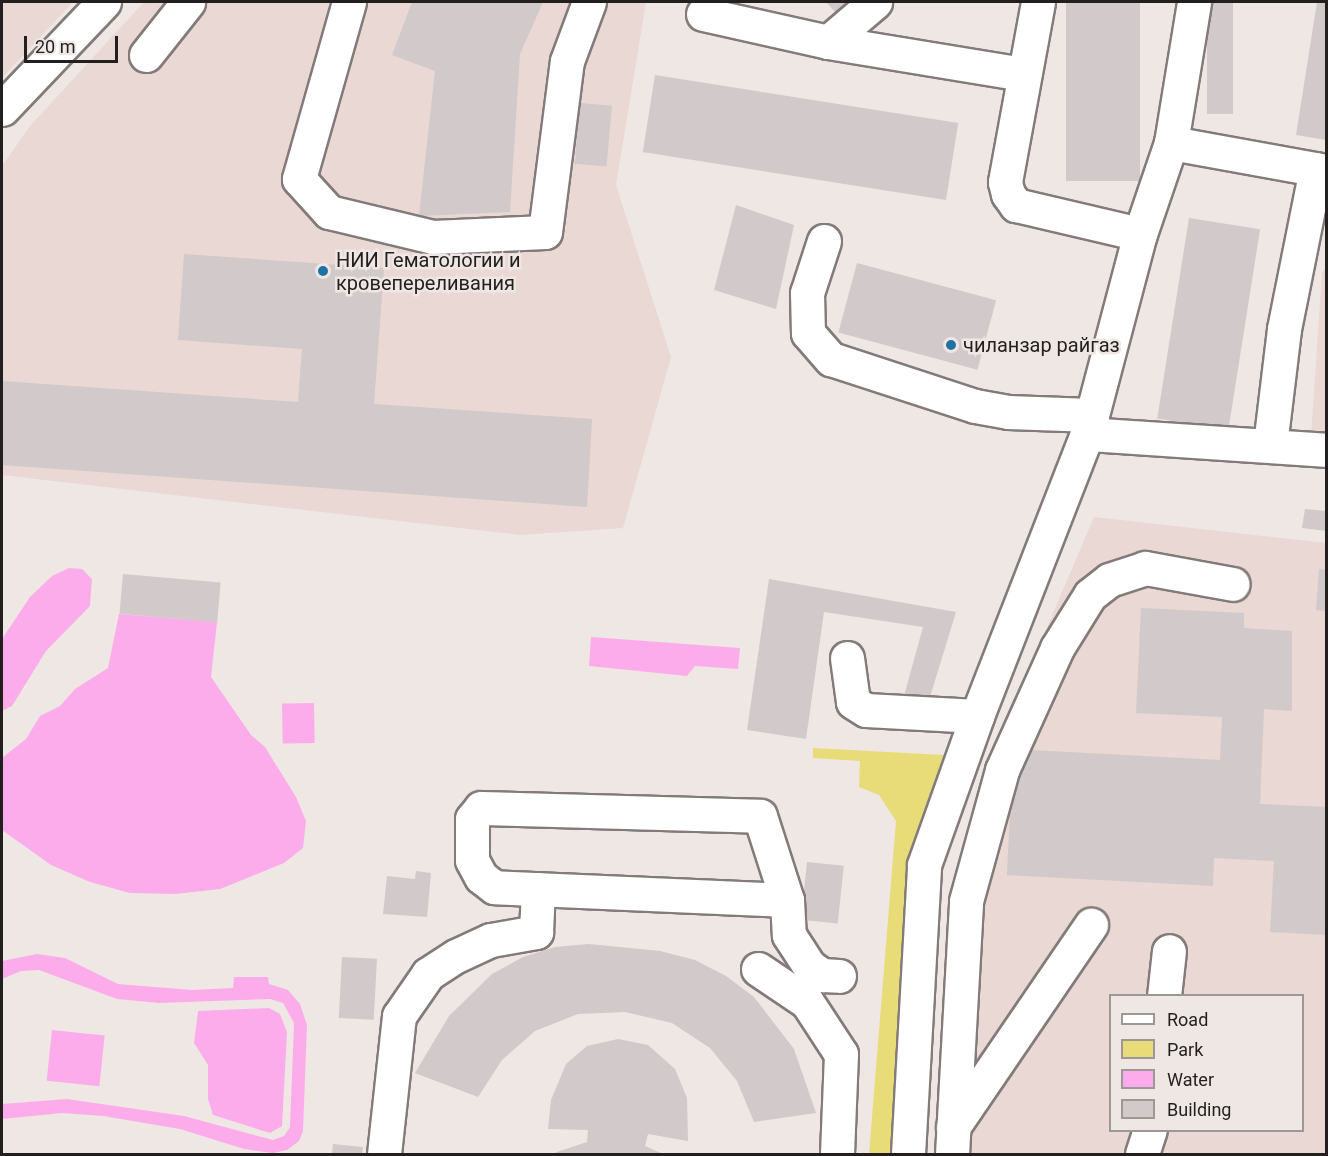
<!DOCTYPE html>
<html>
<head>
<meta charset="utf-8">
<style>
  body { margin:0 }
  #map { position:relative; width:1328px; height:1156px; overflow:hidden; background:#efe7e4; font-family:Roboto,sans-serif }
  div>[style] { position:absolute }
  .built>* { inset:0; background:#e9d8d3 }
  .green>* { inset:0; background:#e8dc78 }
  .water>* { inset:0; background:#fdaceb; transform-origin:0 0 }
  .building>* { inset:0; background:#d1c9ca; transform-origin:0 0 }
  .roads { filter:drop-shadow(2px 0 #827b79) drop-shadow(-2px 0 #827b79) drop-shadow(0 2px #827b79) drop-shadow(0 -2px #827b79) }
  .minor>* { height:33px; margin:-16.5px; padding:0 16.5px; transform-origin:16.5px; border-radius:16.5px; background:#fff }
  .dots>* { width:16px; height:16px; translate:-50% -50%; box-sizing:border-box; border:3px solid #efe7e4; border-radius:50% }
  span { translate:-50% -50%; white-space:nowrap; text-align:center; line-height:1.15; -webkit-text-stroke:5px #efe7e4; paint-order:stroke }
  .poi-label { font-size:20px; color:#221f1e }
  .left { translate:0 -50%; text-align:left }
  .frame { position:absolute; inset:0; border:3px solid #221f1e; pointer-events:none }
  .legend { position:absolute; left:1109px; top:994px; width:195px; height:138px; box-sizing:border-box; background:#efe7e4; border:2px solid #9d9795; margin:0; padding:8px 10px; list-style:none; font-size:18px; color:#221f1e }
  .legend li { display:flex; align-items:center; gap:12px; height:30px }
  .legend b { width:30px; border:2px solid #9d9795 }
  .scale { position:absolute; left:24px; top:36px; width:94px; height:27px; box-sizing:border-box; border:3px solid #221f1e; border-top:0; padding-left:8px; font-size:18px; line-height:21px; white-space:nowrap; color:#221f1e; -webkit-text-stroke:4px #efe7e4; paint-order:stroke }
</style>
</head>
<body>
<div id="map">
  <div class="built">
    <i style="clip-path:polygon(2px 2px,73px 2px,2px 78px)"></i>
    <i style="clip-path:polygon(144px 2px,646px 2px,616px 185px,671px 357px,623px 528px,520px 535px,2px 475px,2px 166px,30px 126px)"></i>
    <i style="clip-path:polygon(1326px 268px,1326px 438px,1311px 436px,1322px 273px)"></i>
    <i style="clip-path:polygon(evenodd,1094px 517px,1326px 543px,1326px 1154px,939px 1154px,1013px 707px,1094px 517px,1110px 996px,1302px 996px,1302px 1130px,1110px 1130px,1110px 996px)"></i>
  </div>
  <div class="green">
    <i style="clip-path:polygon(813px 748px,944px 755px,912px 877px,896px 1154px,869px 1154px,896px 821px,879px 795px,859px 787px,860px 761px,813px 758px)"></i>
  </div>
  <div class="water">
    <i style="clip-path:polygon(69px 568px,82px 569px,92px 579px,90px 606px,46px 651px,12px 706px,2px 711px,2px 639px,30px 597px,52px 576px)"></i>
    <i style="clip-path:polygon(119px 614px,217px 622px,211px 677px,251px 735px,265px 747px,296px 797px,306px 821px,303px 848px,284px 863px,220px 889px,175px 894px,130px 893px,90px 882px,51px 865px,2px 830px,2px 758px,26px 739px,40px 716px,60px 706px,75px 689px,108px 668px)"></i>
    <i style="clip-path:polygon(591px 637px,740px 648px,738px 669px,695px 666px,687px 676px,589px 666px)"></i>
    <i style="left:314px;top:703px;width:40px;height:32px;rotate:89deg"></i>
    <i style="clip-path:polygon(37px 954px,65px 958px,118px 984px,192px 990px,233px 988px,234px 977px,268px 977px,269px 984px,288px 990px,300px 1004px,307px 1025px,303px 1131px,299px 1141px,287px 1150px,273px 1153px,244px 1149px,180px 1129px,103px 1116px,62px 1113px,2px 1119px,2px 1104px,67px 1099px,184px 1116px,273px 1140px,284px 1136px,290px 1127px,294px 1023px,283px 1003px,270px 999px,159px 1003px,117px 999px,39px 970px,21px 971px,2px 979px,2px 961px)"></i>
    <i style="clip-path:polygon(269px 1008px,280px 1014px,287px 1032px,282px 1126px,270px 1133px,213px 1115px,208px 1099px,208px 1065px,194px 1043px,198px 1011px)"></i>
    <i style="left:52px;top:1030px;width:53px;height:51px;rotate:6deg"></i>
  </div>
  <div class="building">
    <i style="clip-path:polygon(412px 2px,543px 2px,520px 54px,510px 212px,419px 216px,435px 71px,392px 55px)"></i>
    <i style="clip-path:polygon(826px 2px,848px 2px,835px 12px)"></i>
    <i style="left:1066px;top:2px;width:74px;height:179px"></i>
    <i style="left:1207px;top:2px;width:26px;height:112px"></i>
    <i style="clip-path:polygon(1317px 2px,1326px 2px,1326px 140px,1296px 135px)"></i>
    <i style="left:655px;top:75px;width:307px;height:78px;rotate:9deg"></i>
    <i style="left:580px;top:103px;width:32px;height:61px;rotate:5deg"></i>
    <i style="clip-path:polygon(736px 205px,794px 225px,776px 309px,714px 290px)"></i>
    <i style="left:1189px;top:218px;width:72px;height:203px;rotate:9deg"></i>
    <i style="clip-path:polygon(184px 254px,384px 268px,374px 404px,592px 419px,587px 507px,2px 465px,2px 381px,298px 402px,302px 349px,178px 340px)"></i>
    <i style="left:857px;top:263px;width:144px;height:72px;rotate:15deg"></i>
    <i style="clip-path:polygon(1305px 509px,1326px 511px,1326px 531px,1302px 528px)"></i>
    <i style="clip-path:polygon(1319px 569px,1326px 570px,1326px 611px,1316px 610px)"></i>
    <i style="left:123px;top:574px;width:98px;height:40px;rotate:5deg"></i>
    <i style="clip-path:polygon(769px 579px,956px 612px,926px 710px,902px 703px,923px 627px,824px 612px,806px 739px,747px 730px)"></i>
    <i style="clip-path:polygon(1141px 608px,1244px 613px,1244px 628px,1292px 631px,1292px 711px,1264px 709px,1260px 804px,1326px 807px,1326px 935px,1270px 932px,1274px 861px,1214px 858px,1213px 886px,1007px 875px,1013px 749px,1220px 760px,1222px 717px,1136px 713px)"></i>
    <i style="left:807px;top:862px;width:37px;height:58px;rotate:6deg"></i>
    <i style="clip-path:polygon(416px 871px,431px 873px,427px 917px,383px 914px,387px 876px,415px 879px)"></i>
    <i style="clip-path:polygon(589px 944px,660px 951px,695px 960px,726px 976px,754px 997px,794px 1049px,816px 1113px,754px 1122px,737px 1081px,710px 1048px,672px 1023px,625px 1012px,578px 1014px,535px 1031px,502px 1060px,478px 1097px,415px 1073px,449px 1016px,492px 974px,523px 957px,555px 947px)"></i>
    <i style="left:342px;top:957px;width:35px;height:61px;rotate:3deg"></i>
    <i style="clip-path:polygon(618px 1039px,648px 1045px,675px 1069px,687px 1098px,688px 1141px,648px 1134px,645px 1146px,663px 1154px,551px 1154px,587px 1142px,588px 1130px,548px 1129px,551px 1100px,566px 1064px,587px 1046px)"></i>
    <i style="clip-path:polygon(333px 1144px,363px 1147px,362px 1154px,332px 1154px)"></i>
  </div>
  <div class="roads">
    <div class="minor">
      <i style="left:349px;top:2px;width:184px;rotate:105.8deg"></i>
      <i style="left:299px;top:179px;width:45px;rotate:47.7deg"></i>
      <i style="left:329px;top:212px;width:107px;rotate:13.5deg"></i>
      <i style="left:433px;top:237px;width:112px;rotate:-2.6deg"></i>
      <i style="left:545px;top:232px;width:172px;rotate:-82.7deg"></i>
      <i style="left:567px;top:61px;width:63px;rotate:-69.6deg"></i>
      <i style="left:1038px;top:2px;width:183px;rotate:100.4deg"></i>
      <i style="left:1005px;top:182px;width:12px;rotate:76deg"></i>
      <i style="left:1008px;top:194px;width:14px;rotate:54deg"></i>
      <i style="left:1016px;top:205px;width:127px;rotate:13.2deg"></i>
      <i style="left:703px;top:14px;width:128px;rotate:12.6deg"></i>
      <i style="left:828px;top:42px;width:199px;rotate:9.3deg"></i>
      <i style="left:828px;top:42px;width:62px;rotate:-40.4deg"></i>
      <i style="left:146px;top:55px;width:68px;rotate:-51.6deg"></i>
      <i style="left:2px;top:109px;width:148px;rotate:-46.4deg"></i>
      <i style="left:1171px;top:143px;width:158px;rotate:10.2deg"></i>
      <i style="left:824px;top:241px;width:55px;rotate:108.1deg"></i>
      <i style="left:807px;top:293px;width:40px;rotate:88.6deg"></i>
      <i style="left:808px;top:333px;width:35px;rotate:49deg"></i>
      <i style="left:831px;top:359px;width:151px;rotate:18.1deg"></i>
      <i style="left:975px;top:406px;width:34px;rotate:10deg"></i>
      <i style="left:1008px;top:412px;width:84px;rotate:2deg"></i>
      <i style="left:1087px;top:434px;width:240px;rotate:3.8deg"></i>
      <i style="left:1270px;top:445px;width:117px;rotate:-83.1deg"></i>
      <i style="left:1284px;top:329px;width:163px;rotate:-78.7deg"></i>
      <i style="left:847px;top:658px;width:44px;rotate:82.2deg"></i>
      <i style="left:853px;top:702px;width:15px;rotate:32deg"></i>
      <i style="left:866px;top:710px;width:111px;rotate:3.1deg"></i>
      <i style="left:787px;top:900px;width:293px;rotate:-177.5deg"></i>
      <i style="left:494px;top:887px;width:16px;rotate:-142deg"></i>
      <i style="left:481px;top:877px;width:19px;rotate:-118deg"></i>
      <i style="left:472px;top:860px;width:41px;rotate:-90deg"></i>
      <i style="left:472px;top:819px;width:14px;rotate:-51deg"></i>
      <i style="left:481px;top:808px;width:279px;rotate:1.6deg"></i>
      <i style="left:760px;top:816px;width:88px;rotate:72.2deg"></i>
      <i style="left:787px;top:900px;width:35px;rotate:87deg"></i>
      <i style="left:789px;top:935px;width:37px;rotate:57deg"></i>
      <i style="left:809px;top:966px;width:16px;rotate:35deg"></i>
      <i style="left:822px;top:975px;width:17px;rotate:3deg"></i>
      <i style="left:758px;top:969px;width:59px;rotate:34deg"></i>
      <i style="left:807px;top:1002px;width:62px;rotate:56.8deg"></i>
      <i style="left:841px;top:1054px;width:100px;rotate:92.3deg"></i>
      <i style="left:1164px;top:996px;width:45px;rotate:-83.7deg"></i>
      <i style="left:953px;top:1127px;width:245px;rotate:-55.7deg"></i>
      <i style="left:384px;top:1154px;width:139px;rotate:-83.8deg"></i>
      <i style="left:399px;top:1016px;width:51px;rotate:-55.4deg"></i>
      <i style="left:428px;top:974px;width:33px;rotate:-33deg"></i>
      <i style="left:456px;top:956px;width:38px;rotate:-25deg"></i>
      <i style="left:491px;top:940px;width:46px;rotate:-10.1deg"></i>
      <i style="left:536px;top:932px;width:43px;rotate:-87.3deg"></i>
      <i style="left:908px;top:1154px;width:289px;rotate:-86.8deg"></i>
      <i style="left:924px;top:865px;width:158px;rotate:-70.4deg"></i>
      <i style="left:977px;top:716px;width:303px;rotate:-68.7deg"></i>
      <i style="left:1087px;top:434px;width:207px;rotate:-75.2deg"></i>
      <i style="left:1140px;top:234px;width:96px;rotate:-71.2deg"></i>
      <i style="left:1171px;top:143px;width:143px;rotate:-80.7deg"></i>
      <i style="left:952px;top:1154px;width:253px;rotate:-86.8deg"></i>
      <i style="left:966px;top:901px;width:136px;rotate:-74.6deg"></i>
      <i style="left:1002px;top:770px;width:134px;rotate:-65.7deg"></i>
      <i style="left:1057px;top:648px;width:62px;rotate:-58.1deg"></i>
      <i style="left:1090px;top:595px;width:24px;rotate:-38deg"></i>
      <i style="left:1109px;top:580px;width:38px;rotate:-18deg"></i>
      <i style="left:1145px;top:568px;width:89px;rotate:10.3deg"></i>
      <i style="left:1142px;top:1154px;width:25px;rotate:-72deg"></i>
    </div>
  </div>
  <div class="dots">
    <i style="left:323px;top:271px;background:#1e73a3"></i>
    <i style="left:951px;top:345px;background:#1e73a3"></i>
  </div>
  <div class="poi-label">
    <span class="left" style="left:336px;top:272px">НИИ Гематологии и<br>кровепереливания</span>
    <span class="left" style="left:963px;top:345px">чиланзар райгаз</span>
  </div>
  <div class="frame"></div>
  <ul class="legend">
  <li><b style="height:8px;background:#fff"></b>Road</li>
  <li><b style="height:16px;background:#e8dc78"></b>Park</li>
  <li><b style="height:16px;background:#fdaceb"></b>Water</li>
  <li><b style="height:16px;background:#d1c9ca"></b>Building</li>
  </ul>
  <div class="scale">20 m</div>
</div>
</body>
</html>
